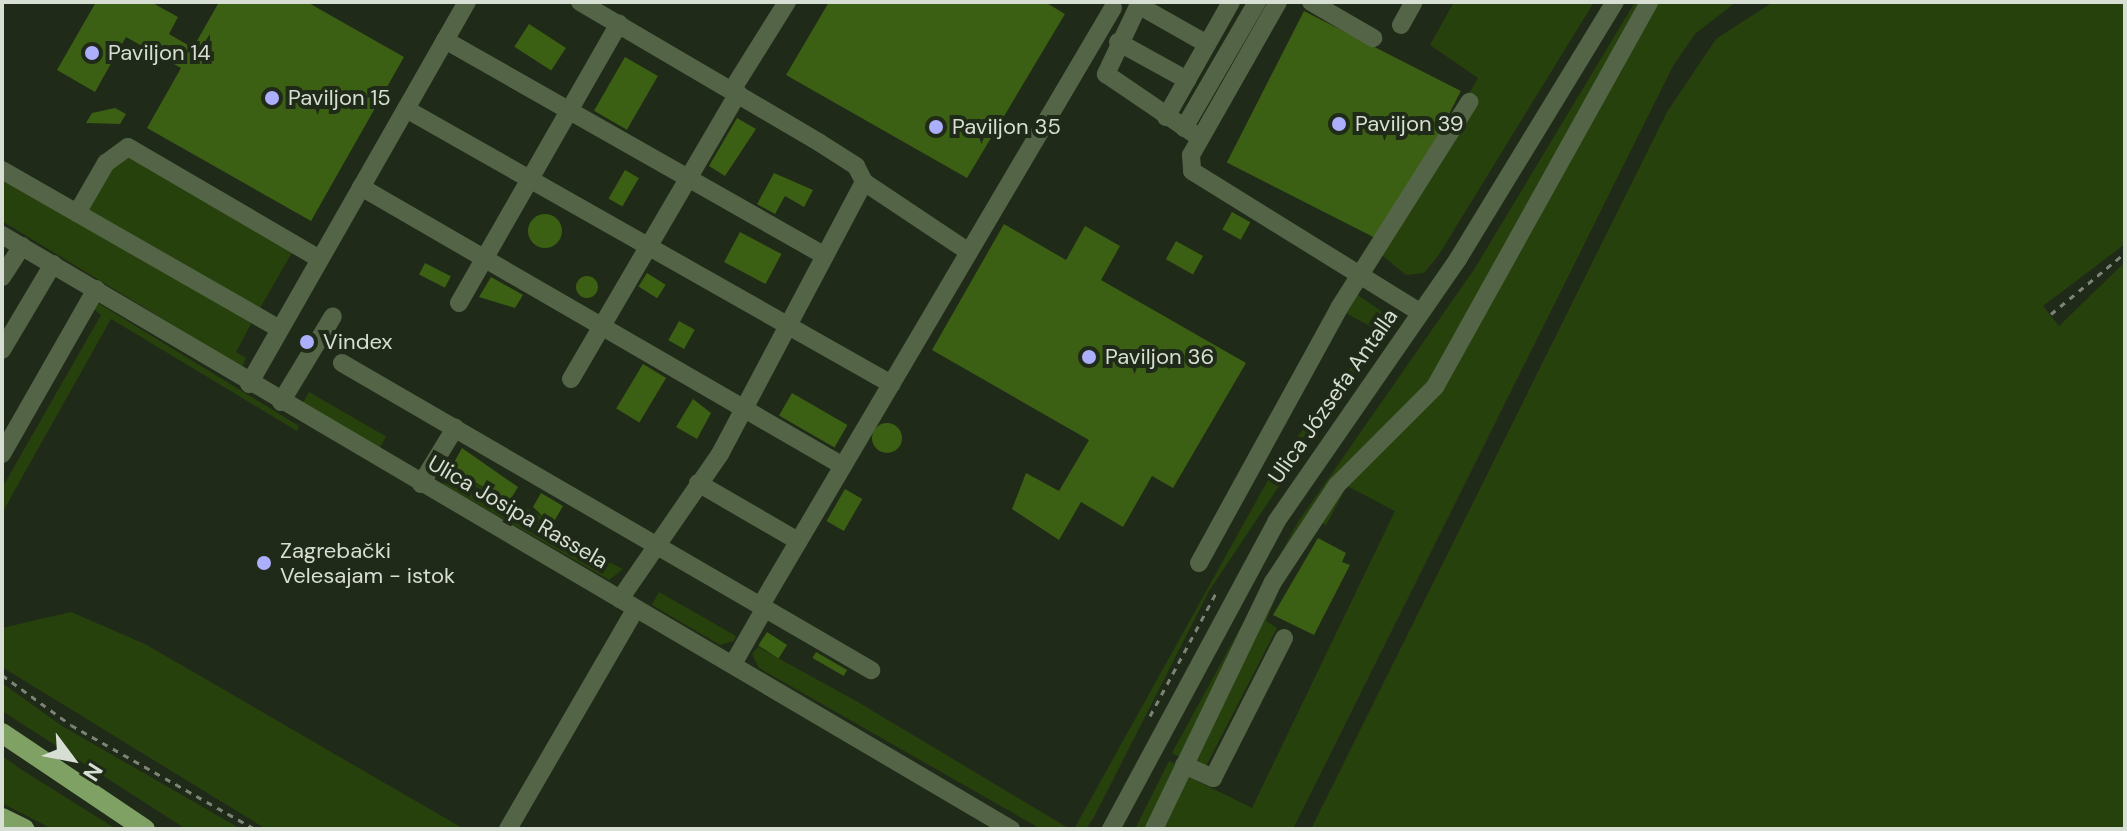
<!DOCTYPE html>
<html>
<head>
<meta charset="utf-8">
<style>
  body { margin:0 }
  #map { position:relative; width:2127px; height:831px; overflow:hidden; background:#202a18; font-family:"DM Sans",sans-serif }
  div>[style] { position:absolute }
  .green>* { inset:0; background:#27410d; transform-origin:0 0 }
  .building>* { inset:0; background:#3b5f13; transform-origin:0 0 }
  .round { border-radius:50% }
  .path>* { height:3px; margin-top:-1.5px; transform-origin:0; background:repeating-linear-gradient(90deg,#7c8476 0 6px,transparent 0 12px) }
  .minor>* { height:18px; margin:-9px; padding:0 9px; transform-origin:9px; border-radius:9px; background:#536447 }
  .major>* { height:20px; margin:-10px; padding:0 10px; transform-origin:10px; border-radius:10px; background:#7fa164 }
  .dots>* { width:22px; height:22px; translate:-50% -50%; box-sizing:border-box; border:4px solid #202a18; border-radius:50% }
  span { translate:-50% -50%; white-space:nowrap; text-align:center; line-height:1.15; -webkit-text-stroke:8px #202a18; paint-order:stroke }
  .poi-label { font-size:22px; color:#d7ded3 }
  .left { translate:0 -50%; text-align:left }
  .street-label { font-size:22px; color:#d7ded3 }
  .frame { position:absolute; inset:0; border:4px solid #d7ded3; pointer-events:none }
  .north { position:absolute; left:32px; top:719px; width:80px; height:80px; -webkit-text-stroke:6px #202a18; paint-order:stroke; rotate:122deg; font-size:22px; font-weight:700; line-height:32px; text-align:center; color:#d7ded3 }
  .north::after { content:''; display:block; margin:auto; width:28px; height:36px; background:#d7ded3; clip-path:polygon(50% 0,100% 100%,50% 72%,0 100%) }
</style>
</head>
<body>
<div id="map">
  <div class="green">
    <i style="clip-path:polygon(1454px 2px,1594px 2px,1438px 256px,1424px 273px,1406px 275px,1378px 252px,1478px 78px,1430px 45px)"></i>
    <i style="clip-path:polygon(1635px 2px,1644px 2px,1434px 381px,1335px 481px,1181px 758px,1172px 753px,1298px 522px,1475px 268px)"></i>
    <i style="clip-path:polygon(1655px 2px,1736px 2px,1695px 34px,1673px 66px,1293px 829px,1162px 829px,1187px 776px,1252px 808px,1395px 511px,1347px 486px,1326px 525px,1317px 521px,1332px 497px,1408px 422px)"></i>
    <i style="clip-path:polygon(1773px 2px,2125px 2px,2125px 244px,2043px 306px,2059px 326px,2125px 262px,2125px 829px,1311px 829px,1667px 112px,1716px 39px)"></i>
    <i style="left:122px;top:151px;width:198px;height:68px;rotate:30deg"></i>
    <i style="clip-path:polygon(2px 178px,252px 322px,236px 352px,246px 358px,242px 367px,2px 221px)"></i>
    <i style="clip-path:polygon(1355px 293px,1381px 311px,1381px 333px,1209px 591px,1094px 817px,1086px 829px,1074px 829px,1278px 462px,1379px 331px,1344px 312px)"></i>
    <i style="clip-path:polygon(98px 303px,299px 426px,297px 431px,111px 319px,2px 513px,2px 488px,101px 315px,91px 307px)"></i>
    <i style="left:309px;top:392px;width:89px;height:13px;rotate:30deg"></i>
    <i style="clip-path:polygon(450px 471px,554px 522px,551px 527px,579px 547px,623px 569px,609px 580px,443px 484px)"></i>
    <i style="clip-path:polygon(1290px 564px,1266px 621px,1277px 628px,1204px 770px,1191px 763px)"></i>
    <i style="clip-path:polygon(659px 592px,736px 636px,734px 641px,720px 645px,652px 605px)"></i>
    <i style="clip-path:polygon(71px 612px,145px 644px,464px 829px,266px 829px,2px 667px,2px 628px)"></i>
    <i style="clip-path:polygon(758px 647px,856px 701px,1070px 829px,1041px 829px,759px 668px,752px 654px)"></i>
    <i style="clip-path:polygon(2px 683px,62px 726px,241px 829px,186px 829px,2px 711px)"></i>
    <i style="clip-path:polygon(2px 756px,19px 768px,116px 829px,52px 829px,2px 803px)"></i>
    <i style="clip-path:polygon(1169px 761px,1177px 765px,1147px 829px,1135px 829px)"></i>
  </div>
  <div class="building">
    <i style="clip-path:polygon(96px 2px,151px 2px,178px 17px,169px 34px,193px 48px,219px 2px,307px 2px,404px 57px,311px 221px,147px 128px,181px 68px,126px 37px,95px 92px,57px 70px)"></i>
    <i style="clip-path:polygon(829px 2px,1045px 2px,1065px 14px,967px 178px,786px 75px)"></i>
    <i style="left:1304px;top:11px;width:176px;height:170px;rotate:27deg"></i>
    <i style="left:529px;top:24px;width:44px;height:27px;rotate:33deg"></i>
    <i style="left:625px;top:57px;width:38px;height:62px;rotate:30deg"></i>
    <i style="clip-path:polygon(115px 108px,126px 114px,120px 124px,86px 123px,92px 113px)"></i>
    <i style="clip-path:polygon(737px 118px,756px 129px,725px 176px,709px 166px)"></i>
    <i style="left:625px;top:170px;width:16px;height:33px;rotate:30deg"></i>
    <i style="clip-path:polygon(774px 173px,813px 190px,804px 207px,785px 196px,775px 214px,757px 204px)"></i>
    <i style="left:1232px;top:212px;width:21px;height:20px;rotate:29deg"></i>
    <i class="round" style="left:528px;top:214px;width:34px;height:34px"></i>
    <i style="clip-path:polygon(1004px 224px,1066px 260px,1085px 226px,1120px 246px,1101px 280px,1246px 363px,1173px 488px,1152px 476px,1123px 527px,1081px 502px,1059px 540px,1012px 509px,1026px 473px,1059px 491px,1089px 440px,932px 350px)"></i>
    <i style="left:740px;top:232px;width:47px;height:34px;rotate:28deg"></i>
    <i style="left:1176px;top:241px;width:31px;height:21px;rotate:29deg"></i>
    <i style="left:425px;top:263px;width:29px;height:13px;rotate:27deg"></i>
    <i style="left:647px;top:273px;width:22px;height:16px;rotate:32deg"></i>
    <i class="round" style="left:576px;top:276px;width:22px;height:22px"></i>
    <i style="clip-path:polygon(491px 277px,523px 295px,515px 308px,479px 297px)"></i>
    <i style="left:679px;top:321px;width:18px;height:22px;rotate:29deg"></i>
    <i style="left:643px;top:364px;width:27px;height:52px;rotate:31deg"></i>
    <i style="left:792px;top:393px;width:64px;height:26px;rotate:30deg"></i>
    <i style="clip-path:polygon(693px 399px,711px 413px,697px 439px,676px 427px)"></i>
    <i class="round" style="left:872px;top:423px;width:30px;height:30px"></i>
    <i style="clip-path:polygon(462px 448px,518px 487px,509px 502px,451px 468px)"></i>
    <i style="left:845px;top:489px;width:20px;height:37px;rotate:30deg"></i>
    <i style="clip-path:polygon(541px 493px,563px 506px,552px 525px,533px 507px)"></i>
    <i style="clip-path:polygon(1318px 538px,1346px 553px,1342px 562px,1350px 565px,1314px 635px,1273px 615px)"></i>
    <i style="left:767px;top:632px;width:24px;height:16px;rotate:33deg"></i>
    <i style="left:816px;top:652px;width:36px;height:7px;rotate:30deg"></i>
  </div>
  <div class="path">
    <i style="left:2051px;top:314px;width:96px;rotate:-39.5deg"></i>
    <i style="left:2px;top:675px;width:85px;rotate:35.9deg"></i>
    <i style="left:71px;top:725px;width:211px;rotate:29.5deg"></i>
    <i style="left:1150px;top:716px;width:144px;rotate:-61.8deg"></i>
  </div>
  <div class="minor">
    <i style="left:580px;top:2px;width:278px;rotate:30.4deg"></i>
    <i style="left:820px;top:143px;width:43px;rotate:32.6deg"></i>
    <i style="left:856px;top:166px;width:18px;rotate:63deg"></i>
    <i style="left:864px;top:182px;width:126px;rotate:33.7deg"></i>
    <i style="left:1140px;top:2px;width:80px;rotate:115.3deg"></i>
    <i style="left:1106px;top:74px;width:114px;rotate:34.2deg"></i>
    <i style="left:1278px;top:2px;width:176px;rotate:119.6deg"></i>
    <i style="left:1191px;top:155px;width:16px;rotate:86deg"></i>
    <i style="left:1192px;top:171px;width:269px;rotate:31.8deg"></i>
    <i style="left:1311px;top:2px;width:72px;rotate:30.1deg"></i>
    <i style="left:1138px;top:5px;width:79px;rotate:29.5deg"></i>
    <i style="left:1401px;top:25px;width:26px;rotate:-61deg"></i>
    <i style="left:445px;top:40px;width:437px;rotate:29.6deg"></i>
    <i style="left:1118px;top:42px;width:79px;rotate:28.8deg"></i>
    <i style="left:732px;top:90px;width:104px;rotate:-58deg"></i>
    <i style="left:406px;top:109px;width:558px;rotate:29.55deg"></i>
    <i style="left:1166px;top:117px;width:132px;rotate:-60.5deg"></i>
    <i style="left:1184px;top:128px;width:146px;rotate:-59.9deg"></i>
    <i style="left:2px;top:170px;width:320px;rotate:29.8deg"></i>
    <i style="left:361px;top:187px;width:557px;rotate:30.06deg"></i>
    <i style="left:77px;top:213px;width:58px;rotate:-59.9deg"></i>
    <i style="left:106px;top:163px;width:27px;rotate:-36deg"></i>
    <i style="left:128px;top:147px;width:222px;rotate:30.3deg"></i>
    <i style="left:2px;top:235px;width:1171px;rotate:30.49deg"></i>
    <i style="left:2px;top:277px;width:37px;rotate:-57deg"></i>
    <i style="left:459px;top:303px;width:322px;rotate:-60.2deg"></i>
    <i style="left:2px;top:350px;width:100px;rotate:-59.3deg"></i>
    <i style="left:342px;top:363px;width:612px;rotate:30.13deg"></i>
    <i style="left:571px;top:379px;width:331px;rotate:-59.7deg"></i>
    <i style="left:249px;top:384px;width:440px;rotate:-60.3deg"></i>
    <i style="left:281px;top:402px;width:100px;rotate:-58.8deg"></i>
    <i style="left:2px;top:454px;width:190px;rotate:-60.3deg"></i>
    <i style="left:698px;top:483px;width:116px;rotate:30.1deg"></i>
    <i style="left:421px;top:484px;width:66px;rotate:-58.7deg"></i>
    <i style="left:1199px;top:563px;width:291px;rotate:-61.2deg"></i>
    <i style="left:1339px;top:308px;width:244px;rotate:-57.7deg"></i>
    <i style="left:620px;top:599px;width:176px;rotate:-55.4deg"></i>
    <i style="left:720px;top:454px;width:308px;rotate:-62.1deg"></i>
    <i style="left:761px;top:605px;width:693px;rotate:-59.48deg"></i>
    <i style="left:733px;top:664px;width:64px;rotate:-60.3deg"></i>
    <i style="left:1184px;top:765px;width:32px;rotate:24deg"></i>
    <i style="left:1213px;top:778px;width:157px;rotate:-63.1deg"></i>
    <i style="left:508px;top:829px;width:253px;rotate:-59.9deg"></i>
    <i style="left:1111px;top:829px;width:349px;rotate:-61.7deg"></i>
    <i style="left:1276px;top:522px;width:320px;rotate:-55.3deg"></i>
    <i style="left:1458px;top:259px;width:301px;rotate:-58.6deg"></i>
    <i style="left:1154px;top:829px;width:274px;rotate:-64.3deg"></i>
    <i style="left:1273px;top:582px;width:116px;rotate:-56.6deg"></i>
    <i style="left:1337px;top:485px;width:139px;rotate:-45deg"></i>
    <i style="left:1435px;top:387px;width:440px;rotate:-60.9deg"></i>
  </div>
  <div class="major">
    <i style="left:2px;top:733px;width:172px;rotate:33.9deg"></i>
    <i style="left:2px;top:818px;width:25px;rotate:26deg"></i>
  </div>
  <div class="dots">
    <i style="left:92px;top:53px;background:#acaffb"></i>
    <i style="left:272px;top:98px;background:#acaffb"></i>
    <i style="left:1339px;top:124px;background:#acaffb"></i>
    <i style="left:936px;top:127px;background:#acaffb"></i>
    <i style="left:307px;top:342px;background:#acaffb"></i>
    <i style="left:1089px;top:357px;background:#acaffb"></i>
    <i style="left:264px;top:563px;background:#acaffb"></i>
  </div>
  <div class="poi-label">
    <span class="left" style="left:108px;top:53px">Paviljon 14</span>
    <span class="left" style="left:288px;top:98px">Paviljon 15</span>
    <span class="left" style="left:1355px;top:124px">Paviljon 39</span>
    <span class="left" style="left:952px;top:127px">Paviljon 35</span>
    <span class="left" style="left:323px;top:342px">Vindex</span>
    <span class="left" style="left:1105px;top:357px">Paviljon 36</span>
    <span class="left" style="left:280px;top:563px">Zagrebački<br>Velesajam - istok</span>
  </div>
  <div class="street-label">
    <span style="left:1333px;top:396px;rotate:-55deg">Ulica Józsefa Antalla</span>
    <span style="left:518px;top:512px;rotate:30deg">Ulica Josipa Rassela</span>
  </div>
  <div class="frame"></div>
  <div class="north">N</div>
</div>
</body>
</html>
